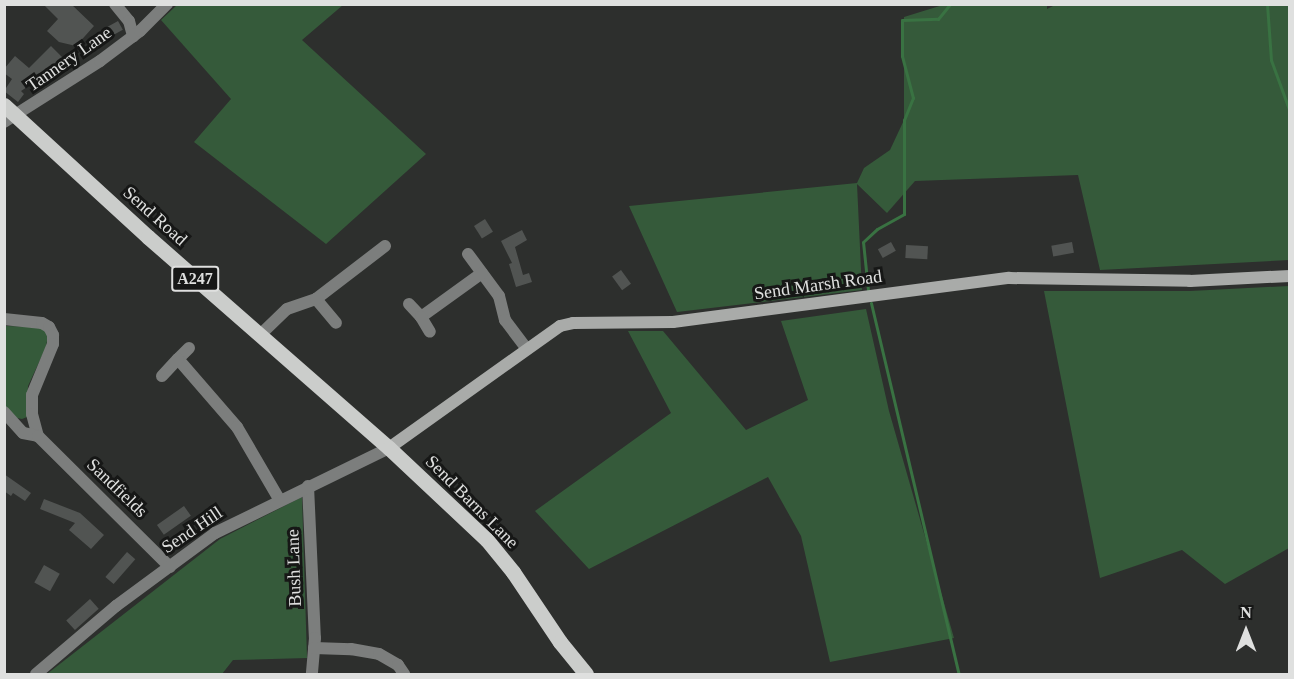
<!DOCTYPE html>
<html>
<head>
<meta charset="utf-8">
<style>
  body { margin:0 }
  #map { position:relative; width:1294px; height:679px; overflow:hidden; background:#2d2f2d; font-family:Georgia,serif }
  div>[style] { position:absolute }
  .green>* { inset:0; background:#355a3a }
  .stream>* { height:3px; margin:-1.5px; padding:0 1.5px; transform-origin:1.5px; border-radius:1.5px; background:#397242 }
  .building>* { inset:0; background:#515452; transform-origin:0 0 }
  .minor>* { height:12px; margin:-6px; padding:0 6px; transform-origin:6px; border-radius:6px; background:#7c7e7d }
  .secondary>* { height:12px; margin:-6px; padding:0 6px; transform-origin:6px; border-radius:6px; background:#a9aba9 }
  .primary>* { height:15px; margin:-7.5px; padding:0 7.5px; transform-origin:7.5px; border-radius:7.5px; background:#cbcdcb }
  span { translate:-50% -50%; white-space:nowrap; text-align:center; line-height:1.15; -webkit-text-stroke:6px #161716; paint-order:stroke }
  .shield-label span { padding:2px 4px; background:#161716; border:2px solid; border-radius:4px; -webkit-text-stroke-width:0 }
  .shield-label { font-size:16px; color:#dfe0df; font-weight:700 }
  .street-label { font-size:18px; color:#dfe0df }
  .frame { position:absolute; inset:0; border:6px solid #dfe0df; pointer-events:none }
  .north { position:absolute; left:1216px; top:601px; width:60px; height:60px; -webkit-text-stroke:4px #161716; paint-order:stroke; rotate:0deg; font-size:16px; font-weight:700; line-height:24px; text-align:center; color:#dfe0df }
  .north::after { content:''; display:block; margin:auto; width:21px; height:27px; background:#dfe0df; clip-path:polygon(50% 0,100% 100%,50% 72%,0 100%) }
</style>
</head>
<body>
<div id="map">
  <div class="green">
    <i style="clip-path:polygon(946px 4px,1047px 4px,1047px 9px,1057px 4px,1289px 5px,1289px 260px,1100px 270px,1078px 175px,915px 181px,887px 213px,857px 184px,862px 290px,677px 312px,629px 206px,857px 183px,864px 168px,890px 150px,904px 120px,904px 17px)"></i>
    <i style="clip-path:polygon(177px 5px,343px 5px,302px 40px,426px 154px,326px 244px,194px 142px,231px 99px,161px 20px)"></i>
    <i style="clip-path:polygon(1289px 286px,1289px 548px,1225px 584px,1182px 550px,1100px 578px,1044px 291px,1190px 291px)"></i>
    <i style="clip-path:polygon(866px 309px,889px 411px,954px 638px,830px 662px,801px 536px,768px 477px,589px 569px,535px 511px,671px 413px,628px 331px,663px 331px,746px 430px,808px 400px,781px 321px)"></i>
    <i style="clip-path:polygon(5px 326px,42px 327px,48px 335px,46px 347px,28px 386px,27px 417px,22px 419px,17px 418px,5px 406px)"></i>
    <i style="clip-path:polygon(302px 497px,307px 658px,233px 660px,222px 674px,47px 674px,220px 539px)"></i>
  </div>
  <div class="stream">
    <i style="left:1267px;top:4px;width:56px;rotate:85.9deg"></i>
    <i style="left:1271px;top:60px;width:55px;rotate:69.9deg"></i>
    <i style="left:868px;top:290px;width:48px;rotate:-95.9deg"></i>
    <i style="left:863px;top:242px;width:19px;rotate:-43deg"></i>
    <i style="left:877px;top:229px;width:31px;rotate:-29deg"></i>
    <i style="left:904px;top:214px;width:94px;rotate:-90deg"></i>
    <i style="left:904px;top:120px;width:24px;rotate:-68deg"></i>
    <i style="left:913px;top:98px;width:43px;rotate:-104.7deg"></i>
    <i style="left:902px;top:56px;width:36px;rotate:-90deg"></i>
    <i style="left:902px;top:20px;width:36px;rotate:-2deg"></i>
    <i style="left:938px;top:19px;width:19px;rotate:-51deg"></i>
    <i style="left:871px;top:303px;width:381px;rotate:76.7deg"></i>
  </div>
  <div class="building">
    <i style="clip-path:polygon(43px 4px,71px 4px,94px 26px,76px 46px,59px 42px,47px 31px,58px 19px)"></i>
    <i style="left:118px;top:21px;width:10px;height:15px;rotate:61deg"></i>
    <i style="clip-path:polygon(51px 46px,63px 58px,44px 76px,21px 91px,24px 94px,18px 102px,4px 91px,12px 79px,4px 73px,4px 69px,15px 56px,29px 68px)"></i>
    <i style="left:485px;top:219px;width:15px;height:13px;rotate:58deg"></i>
    <i style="clip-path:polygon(522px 230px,527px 240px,515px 247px,523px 275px,529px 273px,532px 282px,516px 287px,509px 264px,512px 263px,501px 241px)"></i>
    <i style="left:891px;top:242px;width:10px;height:15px;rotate:61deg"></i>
    <i style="left:1072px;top:242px;width:11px;height:21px;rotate:80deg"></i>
    <i style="left:906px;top:245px;width:22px;height:13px;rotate:3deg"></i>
    <i style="left:621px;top:270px;width:17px;height:11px;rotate:54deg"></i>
    <i style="clip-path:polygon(4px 474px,31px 493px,25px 501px,13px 493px,11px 496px,4px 491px)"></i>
    <i style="clip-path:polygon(44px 499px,80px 513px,104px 535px,91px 549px,69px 530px,75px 523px,40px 509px)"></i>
    <i style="left:184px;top:506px;width:12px;height:33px;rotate:55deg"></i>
    <i style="left:127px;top:552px;width:11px;height:33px;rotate:41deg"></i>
    <i style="left:44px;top:565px;width:18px;height:20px;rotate:29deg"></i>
    <i style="left:90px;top:599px;width:13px;height:32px;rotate:48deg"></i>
  </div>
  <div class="minor">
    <i style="left:115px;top:4px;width:22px;rotate:51deg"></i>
    <i style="left:129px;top:21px;width:16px;rotate:75deg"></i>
    <i style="left:4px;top:122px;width:114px;rotate:-32.4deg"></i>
    <i style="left:100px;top:61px;width:50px;rotate:-36.9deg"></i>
    <i style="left:140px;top:31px;width:38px;rotate:-45deg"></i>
    <i style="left:468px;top:254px;width:52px;rotate:53.6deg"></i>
    <i style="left:499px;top:296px;width:25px;rotate:76deg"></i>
    <i style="left:505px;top:320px;width:36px;rotate:53deg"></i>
    <i style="left:316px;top:299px;width:31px;rotate:50deg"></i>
    <i style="left:409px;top:304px;width:18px;rotate:47deg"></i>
    <i style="left:421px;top:317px;width:75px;rotate:-35.8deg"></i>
    <i style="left:421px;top:317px;width:17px;rotate:59deg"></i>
    <i style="left:4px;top:319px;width:38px;rotate:6deg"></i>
    <i style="left:42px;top:323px;width:8px;rotate:30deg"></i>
    <i style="left:49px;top:327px;width:9px;rotate:63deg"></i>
    <i style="left:53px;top:335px;width:9px;rotate:90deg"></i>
    <i style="left:53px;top:344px;width:55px;rotate:112.4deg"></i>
    <i style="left:32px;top:395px;width:19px;rotate:90deg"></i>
    <i style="left:32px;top:414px;width:23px;rotate:75deg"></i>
    <i style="left:260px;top:335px;width:37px;rotate:-44deg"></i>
    <i style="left:287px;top:309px;width:31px;rotate:-19deg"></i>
    <i style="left:316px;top:299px;width:87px;rotate:-37.5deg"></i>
    <i style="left:189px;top:348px;width:16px;rotate:135deg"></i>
    <i style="left:178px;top:359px;width:90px;rotate:49.1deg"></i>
    <i style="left:237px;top:427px;width:83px;rotate:59.7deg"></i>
    <i style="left:162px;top:376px;width:23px;rotate:-47deg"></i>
    <i style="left:4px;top:412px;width:28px;rotate:48deg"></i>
    <i style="left:23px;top:433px;width:15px;rotate:11deg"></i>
    <i style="left:38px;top:436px;width:186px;rotate:44.8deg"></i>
    <i style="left:308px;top:486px;width:152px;rotate:87.4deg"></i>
    <i style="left:315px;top:638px;width:36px;rotate:95deg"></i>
    <i style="left:314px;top:648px;width:37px;rotate:2deg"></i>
    <i style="left:351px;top:649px;width:28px;rotate:10deg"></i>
    <i style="left:379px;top:654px;width:22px;rotate:30deg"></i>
    <i style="left:398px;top:665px;width:11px;rotate:56deg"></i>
    <i style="left:36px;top:674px;width:105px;rotate:-40.4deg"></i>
    <i style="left:116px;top:606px;width:123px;rotate:-36.4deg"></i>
    <i style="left:215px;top:533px;width:194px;rotate:-26deg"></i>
  </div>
  <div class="secondary">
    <i style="left:389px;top:448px;width:210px;rotate:-35.5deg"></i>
    <i style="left:560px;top:326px;width:13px;rotate:-13deg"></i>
    <i style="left:573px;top:323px;width:100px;rotate:-0.6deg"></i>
    <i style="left:673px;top:322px;width:339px;rotate:-7.5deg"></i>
    <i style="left:1009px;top:278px;width:181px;rotate:0.9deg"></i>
    <i style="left:1190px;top:281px;width:100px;rotate:-2.9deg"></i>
  </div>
  <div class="primary">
    <i style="left:4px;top:105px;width:195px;rotate:42.5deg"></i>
    <i style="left:148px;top:237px;width:320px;rotate:41.2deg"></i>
    <i style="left:389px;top:448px;width:134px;rotate:43.2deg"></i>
    <i style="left:487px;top:540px;width:41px;rotate:50.9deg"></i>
    <i style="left:513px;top:572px;width:84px;rotate:56.1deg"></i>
    <i style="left:560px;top:642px;width:41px;rotate:50.9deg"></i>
  </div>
  <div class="shield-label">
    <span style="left:195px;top:279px">A247</span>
  </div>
  <div class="street-label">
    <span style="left:69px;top:59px;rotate:-35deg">Tannery Lane</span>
    <span style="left:155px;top:216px;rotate:42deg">Send Road</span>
    <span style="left:818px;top:285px;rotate:-8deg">Send Marsh Road</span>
    <span style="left:117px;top:488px;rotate:44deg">Sandfields</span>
    <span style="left:472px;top:502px;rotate:45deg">Send Barns Lane</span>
    <span style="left:192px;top:530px;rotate:-34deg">Send Hill</span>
    <span style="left:294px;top:568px;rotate:-92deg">Bush Lane</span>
  </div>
  <div class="frame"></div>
  <div class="north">N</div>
</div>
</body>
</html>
